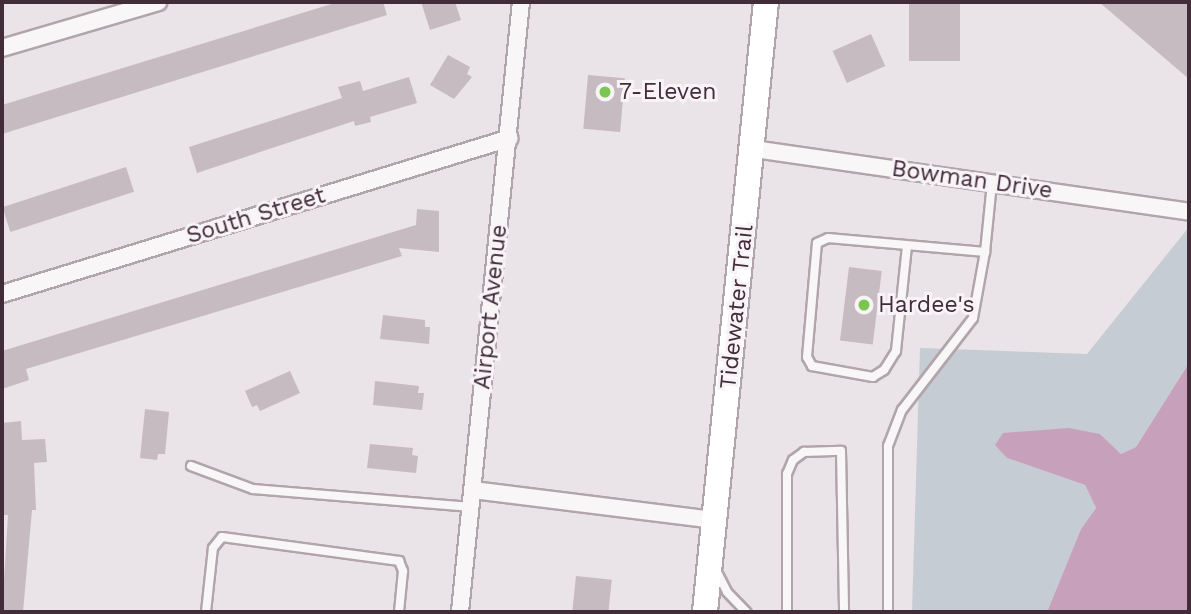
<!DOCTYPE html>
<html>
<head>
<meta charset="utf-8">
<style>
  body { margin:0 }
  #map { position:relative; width:1191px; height:614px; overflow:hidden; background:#eae3e7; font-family:"Work Sans",sans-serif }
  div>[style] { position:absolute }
  .green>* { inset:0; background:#c5ccd3 }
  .water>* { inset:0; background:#c7a1bb }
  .building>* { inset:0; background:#c7bbc2; transform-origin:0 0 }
  .roads { filter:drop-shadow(2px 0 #b1a5ac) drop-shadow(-2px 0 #b1a5ac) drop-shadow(0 2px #b1a5ac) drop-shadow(0 -2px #b1a5ac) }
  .service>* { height:8px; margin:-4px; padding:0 4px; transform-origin:4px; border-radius:4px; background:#f9f6f7 }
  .minor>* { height:16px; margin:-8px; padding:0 8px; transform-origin:8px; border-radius:8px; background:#f9f6f7 }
  .primary>* { height:24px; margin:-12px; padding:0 12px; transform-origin:12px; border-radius:12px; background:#fff }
  .dots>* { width:19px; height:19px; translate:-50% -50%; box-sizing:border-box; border:4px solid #f8f3f6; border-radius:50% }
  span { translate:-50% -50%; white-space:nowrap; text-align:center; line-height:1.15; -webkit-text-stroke:6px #f8f3f6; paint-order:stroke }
  .poi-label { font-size:23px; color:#412c38 }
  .left { translate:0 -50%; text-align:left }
  .street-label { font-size:23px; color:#412c38 }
  .frame { position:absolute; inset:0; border:4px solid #412c38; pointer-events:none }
</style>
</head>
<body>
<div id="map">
  <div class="green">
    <i style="clip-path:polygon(1189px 227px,1189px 363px,1136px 447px,1121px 454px,1100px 434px,1007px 458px,1085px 485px,1096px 508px,1081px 529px,1047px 612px,912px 612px,920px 348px,1087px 354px)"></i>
  </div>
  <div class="water">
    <i style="clip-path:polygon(1189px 363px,1189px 612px,1047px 612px,1081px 529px,1096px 508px,1085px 485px,1007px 458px,995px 445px,1003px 433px,1069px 428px,1100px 434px,1121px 454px,1136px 447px)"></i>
  </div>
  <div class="building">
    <i style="clip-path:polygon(338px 2px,383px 2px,387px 15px,2px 134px,2px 105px)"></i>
    <i style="clip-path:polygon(421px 2px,455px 2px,461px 20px,430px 30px)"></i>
    <i style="left:909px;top:2px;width:51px;height:59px"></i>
    <i style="clip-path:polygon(1099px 2px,1189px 2px,1189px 79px)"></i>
    <i style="left:871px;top:34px;width:35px;height:42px;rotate:66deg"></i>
    <i style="clip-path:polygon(448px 55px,470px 67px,467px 74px,472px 77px,454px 99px,430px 85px)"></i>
    <i style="left:588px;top:75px;width:37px;height:54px;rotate:5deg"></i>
    <i style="clip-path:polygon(409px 77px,417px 103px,370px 117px,371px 122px,355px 126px,354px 121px,197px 173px,189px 147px,342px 98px,338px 87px,360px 81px,363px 91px)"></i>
    <i style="left:126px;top:167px;width:26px;height:130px;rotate:72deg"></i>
    <i style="clip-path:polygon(417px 209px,439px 211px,439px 252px,399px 248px,402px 256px,26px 369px,29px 380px,2px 389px,2px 351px,416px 225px)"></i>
    <i style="left:849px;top:267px;width:33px;height:74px;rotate:7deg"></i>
    <i style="clip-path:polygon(383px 315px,425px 320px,425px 327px,430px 327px,429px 344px,380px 339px)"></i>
    <i style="clip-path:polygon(290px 371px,300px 393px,260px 411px,257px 405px,252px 407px,245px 391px)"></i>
    <i style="clip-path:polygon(375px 381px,419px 386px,418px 393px,424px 393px,422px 410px,373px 405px)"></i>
    <i style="clip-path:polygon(145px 409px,169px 412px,165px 454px,158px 454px,157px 460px,140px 458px)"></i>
    <i style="clip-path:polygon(21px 421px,22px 440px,45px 439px,47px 462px,34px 463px,36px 510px,32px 510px,23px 612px,2px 612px,8px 515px,2px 515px,2px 423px)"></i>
    <i style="clip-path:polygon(370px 444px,413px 448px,412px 455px,418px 456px,416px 473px,367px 468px)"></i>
    <i style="left:576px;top:576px;width:36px;height:36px;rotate:6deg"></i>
  </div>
  <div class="roads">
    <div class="service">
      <i style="left:907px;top:246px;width:106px;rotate:96deg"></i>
      <i style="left:896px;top:351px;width:22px;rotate:122deg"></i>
      <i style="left:884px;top:370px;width:13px;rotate:148deg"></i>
      <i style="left:873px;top:377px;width:62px;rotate:-169.8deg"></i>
      <i style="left:812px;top:366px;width:10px;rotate:-119deg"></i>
      <i style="left:807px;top:357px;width:114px;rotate:-85deg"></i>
      <i style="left:817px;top:243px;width:12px;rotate:-24deg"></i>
      <i style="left:828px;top:238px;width:158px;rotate:5.1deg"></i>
      <i style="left:985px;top:252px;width:69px;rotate:-84.2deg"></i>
      <i style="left:191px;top:466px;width:66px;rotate:20.4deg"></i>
      <i style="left:253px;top:489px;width:219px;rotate:4.7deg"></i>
      <i style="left:716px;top:570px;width:25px;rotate:63deg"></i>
      <i style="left:727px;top:592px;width:28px;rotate:46deg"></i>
      <i style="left:206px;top:612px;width:64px;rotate:-83.8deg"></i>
      <i style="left:213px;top:548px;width:14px;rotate:-51deg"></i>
      <i style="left:222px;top:537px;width:179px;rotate:7.7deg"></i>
      <i style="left:399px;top:561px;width:11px;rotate:68deg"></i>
      <i style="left:403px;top:571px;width:41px;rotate:95.6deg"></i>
      <i style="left:787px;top:612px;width:138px;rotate:-90deg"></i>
      <i style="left:787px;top:474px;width:15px;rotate:-67deg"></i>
      <i style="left:793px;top:460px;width:14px;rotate:-36deg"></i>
      <i style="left:804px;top:452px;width:37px;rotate:-2deg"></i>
      <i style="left:841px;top:451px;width:161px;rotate:88.9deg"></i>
      <i style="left:888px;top:612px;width:166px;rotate:-90deg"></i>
      <i style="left:888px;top:446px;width:39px;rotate:-69deg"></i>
      <i style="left:902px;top:410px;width:116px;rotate:-52.3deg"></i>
      <i style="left:973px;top:318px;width:67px;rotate:-79.7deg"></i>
    </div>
    <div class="minor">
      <i style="left:2px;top:48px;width:163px;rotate:-16.4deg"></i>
      <i style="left:754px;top:149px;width:440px;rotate:8.2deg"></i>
      <i style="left:2px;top:294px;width:531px;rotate:-17.07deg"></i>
      <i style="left:473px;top:490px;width:244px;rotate:7.1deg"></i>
      <i style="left:460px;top:612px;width:613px;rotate:-84.29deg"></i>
    </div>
    <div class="primary">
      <i style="left:705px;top:612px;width:613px;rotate:-84.29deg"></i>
    </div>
  </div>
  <div class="dots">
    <i style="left:605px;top:92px;background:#7bc552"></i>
    <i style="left:864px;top:305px;background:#7bc552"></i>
  </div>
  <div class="poi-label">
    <span class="left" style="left:619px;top:92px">7-Eleven</span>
    <span class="left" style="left:878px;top:305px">Hardee's</span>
  </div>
  <div class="street-label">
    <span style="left:972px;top:180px;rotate:8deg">Bowman Drive</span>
    <span style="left:256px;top:216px;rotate:-17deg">South Street</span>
    <span style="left:491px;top:307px;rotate:-84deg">Airport Avenue</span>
    <span style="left:737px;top:307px;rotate:-84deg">Tidewater Trail</span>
  </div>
  <div class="frame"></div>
</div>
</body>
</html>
